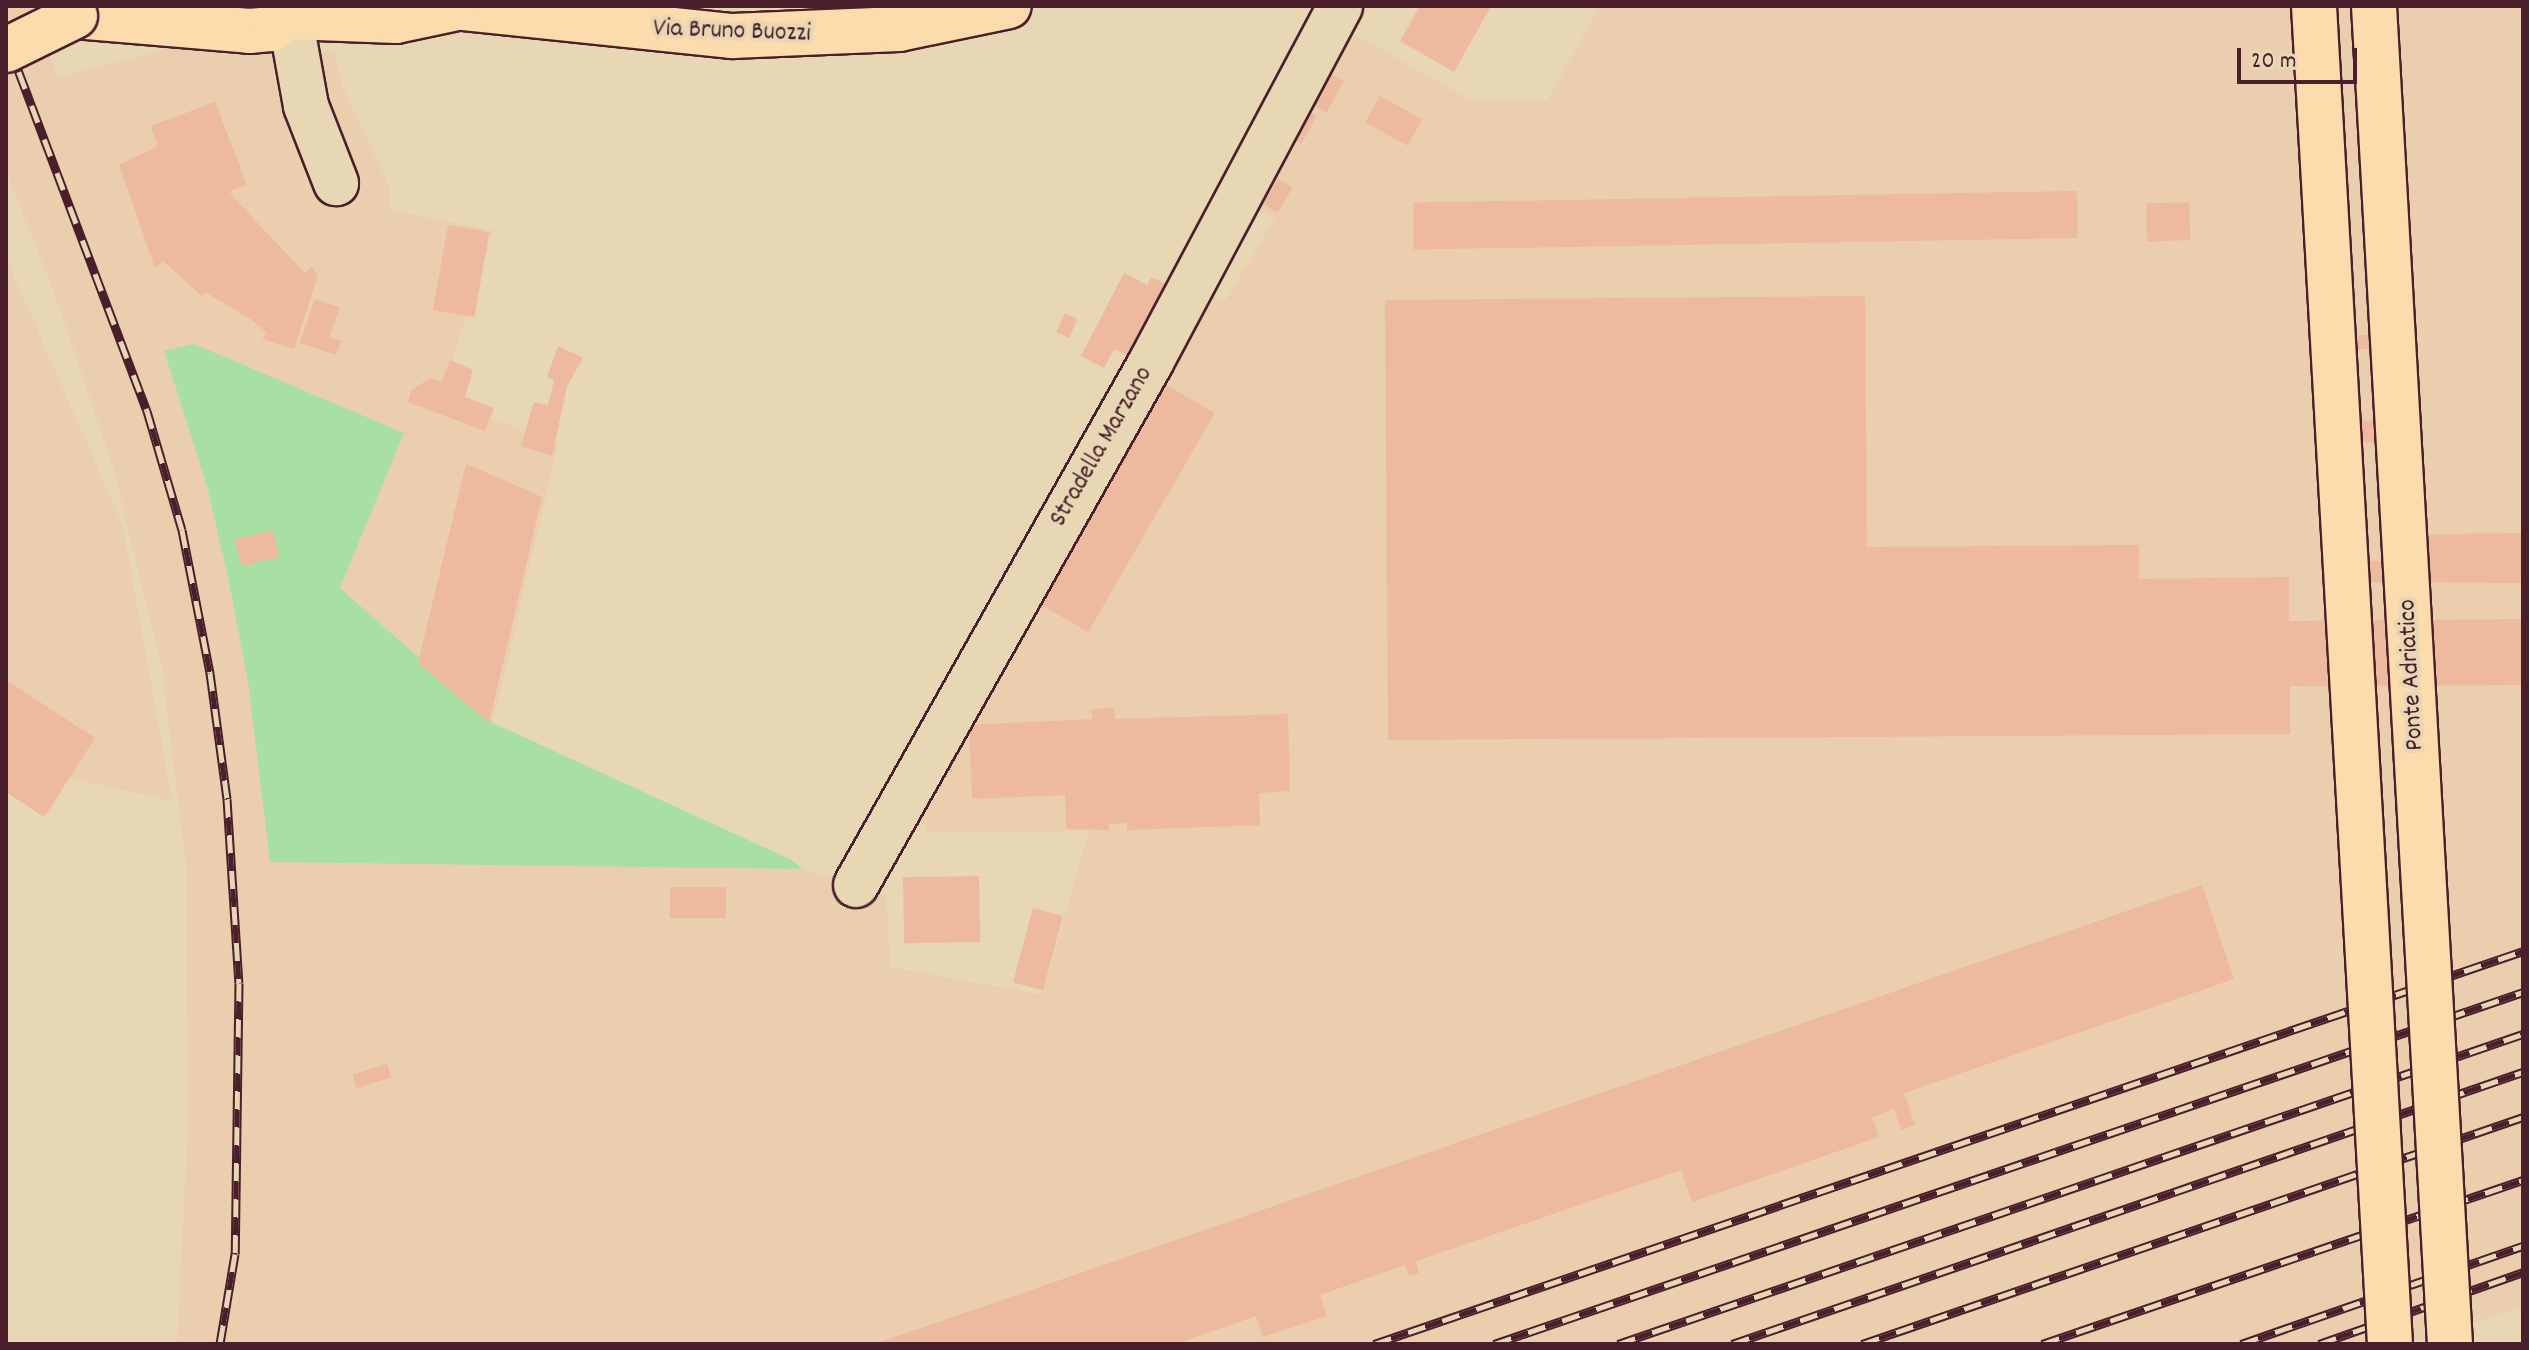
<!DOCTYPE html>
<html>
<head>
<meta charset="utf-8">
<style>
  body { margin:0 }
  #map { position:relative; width:2529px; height:1350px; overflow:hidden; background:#e8d7b4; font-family:Dekko,sans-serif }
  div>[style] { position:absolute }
  .built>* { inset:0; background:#eaceae }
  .green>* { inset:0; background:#a8dfa2 }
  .building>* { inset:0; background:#edb99f; transform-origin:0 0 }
  .roads { filter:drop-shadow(2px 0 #4a1f2b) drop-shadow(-2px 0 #4a1f2b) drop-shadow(0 2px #4a1f2b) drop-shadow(0 -2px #4a1f2b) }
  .minor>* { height:44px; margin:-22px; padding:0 22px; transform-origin:22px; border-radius:22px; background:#e8d7b4 }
  .major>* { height:44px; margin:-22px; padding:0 22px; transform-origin:22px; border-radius:22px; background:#fcdcac }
  .rail>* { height:9px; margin-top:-4.5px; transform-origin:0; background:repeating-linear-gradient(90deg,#e8d7b4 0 18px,#4a1f2b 0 36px); box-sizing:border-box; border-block:2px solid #4a1f2b }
  .bridges { filter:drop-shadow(2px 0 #4a1f2b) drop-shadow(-2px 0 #4a1f2b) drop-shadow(0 2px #4a1f2b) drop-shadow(0 -2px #4a1f2b) }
  .major-bridge>* { height:44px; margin:-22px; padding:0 22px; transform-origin:22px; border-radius:22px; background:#fcdcac }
  span { translate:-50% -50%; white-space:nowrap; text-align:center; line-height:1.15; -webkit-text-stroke:8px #e8d7b4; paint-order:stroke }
  .street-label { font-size:26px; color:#4a1f2b }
  .frame { position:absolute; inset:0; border:8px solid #4a1f2b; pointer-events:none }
  .scale { position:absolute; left:2237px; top:48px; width:120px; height:36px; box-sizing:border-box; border:4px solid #4a1f2b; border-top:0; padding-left:10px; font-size:24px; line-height:28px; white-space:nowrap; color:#4a1f2b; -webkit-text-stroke:6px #e8d7b4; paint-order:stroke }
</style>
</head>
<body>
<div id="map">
  <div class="built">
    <i style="clip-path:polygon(6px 6px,31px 6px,58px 77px,173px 48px,335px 52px,341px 82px,390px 189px,390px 210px,493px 230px,440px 399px,558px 444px,493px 723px,340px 588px,164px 351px,207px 486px,228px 577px,249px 688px,271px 861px,802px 869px,886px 895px,890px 967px,1042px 995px,1089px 831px,927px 831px,919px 808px,1199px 289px,1225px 301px,1275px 219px,1248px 206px,1345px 29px,1473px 101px,1547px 101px,1600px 6px,2523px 6px,2523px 1307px,2406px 1344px,177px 1344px,188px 1125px,186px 867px,162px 667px,113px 467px,57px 300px,6px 171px)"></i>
    <i style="clip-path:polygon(6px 258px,123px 526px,172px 801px,69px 778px,48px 815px,6px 790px)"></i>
  </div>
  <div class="green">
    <i style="clip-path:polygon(194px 344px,404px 433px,340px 588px,493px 723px,792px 860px,802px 869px,270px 862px,249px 688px,228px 577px,207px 486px,164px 351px)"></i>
  </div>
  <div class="building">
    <i style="clip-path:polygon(1420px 6px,1491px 6px,1454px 72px,1400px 41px)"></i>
    <i style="left:1322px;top:69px;width:25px;height:36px;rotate:29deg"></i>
    <i style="left:1380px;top:96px;width:48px;height:30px;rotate:29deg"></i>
    <i style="clip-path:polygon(215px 102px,247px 185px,230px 191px,232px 196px,305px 273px,311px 267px,318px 275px,294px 349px,262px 339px,267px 333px,252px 320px,205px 292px,202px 296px,163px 261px,155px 268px,119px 165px,158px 146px,151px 126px)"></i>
    <i style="left:1303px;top:109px;width:15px;height:31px;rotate:28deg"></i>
    <i style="left:1278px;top:179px;width:17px;height:29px;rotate:31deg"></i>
    <i style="left:2077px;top:191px;width:47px;height:664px;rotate:89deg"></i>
    <i style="left:2189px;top:202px;width:38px;height:43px;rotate:88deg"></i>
    <i style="left:448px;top:225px;width:42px;height:86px;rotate:10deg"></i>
    <i style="clip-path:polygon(1124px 273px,1147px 285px,1151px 277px,1166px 284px,1156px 303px,1164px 307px,1137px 360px,1114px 349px,1104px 368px,1081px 356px)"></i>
    <i style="clip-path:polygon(1865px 296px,1867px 547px,2139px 545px,2139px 579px,2289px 577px,2289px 621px,2523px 619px,2523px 685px,2290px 686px,2290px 734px,1388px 740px,1385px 300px)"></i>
    <i style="clip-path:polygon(315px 299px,340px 308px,329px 337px,341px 341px,336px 355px,300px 343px)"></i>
    <i style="left:1065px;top:313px;width:14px;height:21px;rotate:25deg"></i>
    <i style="left:2330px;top:335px;width:39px;height:14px"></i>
    <i style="clip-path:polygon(558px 346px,583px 358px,567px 386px,552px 456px,521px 446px,534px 402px,548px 405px,554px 380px,547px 377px)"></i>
    <i style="clip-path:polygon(450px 360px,473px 370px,465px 397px,494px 408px,485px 431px,408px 402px,411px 391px,430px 378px,442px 382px)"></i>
    <i style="left:1161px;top:382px;width:62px;height:253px;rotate:30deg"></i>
    <i style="left:2322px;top:420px;width:60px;height:22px;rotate:1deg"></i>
    <i style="clip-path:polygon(466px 464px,542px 497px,489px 723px,418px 663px)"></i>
    <i style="left:273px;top:530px;width:28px;height:39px;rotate:77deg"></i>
    <i style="clip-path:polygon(2523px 533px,2523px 583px,2365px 582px,2364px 561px,2392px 561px,2392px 535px)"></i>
    <i style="clip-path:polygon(6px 680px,95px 738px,44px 817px,6px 792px)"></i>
    <i style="clip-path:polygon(1114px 708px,1115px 719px,1288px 714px,1290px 791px,1259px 793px,1260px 825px,1127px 830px,1127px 823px,1109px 824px,1109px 830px,1066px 829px,1065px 795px,972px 799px,969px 725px,1092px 719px,1091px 709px)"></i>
    <i style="left:979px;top:876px;width:66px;height:76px;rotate:89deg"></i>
    <i style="clip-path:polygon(2202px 885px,2234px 979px,1904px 1093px,1915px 1125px,1901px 1130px,1894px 1109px,1872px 1117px,1879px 1137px,1692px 1202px,1681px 1170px,1416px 1261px,1419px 1273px,1409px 1276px,1405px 1265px,1320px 1295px,1327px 1316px,1263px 1337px,1256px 1316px,1176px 1344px,875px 1344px)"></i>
    <i style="left:726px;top:887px;width:31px;height:56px;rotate:90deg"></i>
    <i style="left:1033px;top:908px;width:31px;height:77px;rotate:15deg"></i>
    <i style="left:387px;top:1064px;width:14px;height:36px;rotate:73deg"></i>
  </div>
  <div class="roads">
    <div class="minor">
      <i style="left:290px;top:17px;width:90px;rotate:79.8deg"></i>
      <i style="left:306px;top:106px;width:83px;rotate:68.7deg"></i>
      <i style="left:856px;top:885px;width:600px;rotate:-60.57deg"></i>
      <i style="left:1151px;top:362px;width:403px;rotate:-62deg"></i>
    </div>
    <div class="major">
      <i style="left:445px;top:6px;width:289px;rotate:6deg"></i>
      <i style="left:732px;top:36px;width:167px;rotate:-2.4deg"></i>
      <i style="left:899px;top:29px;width:112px;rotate:-11.8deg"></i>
      <i style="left:75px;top:16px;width:175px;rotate:4.9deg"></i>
      <i style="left:249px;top:31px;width:22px;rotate:-5deg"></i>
      <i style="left:271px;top:29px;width:37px;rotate:-38deg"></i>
      <i style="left:290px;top:17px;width:106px;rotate:2.2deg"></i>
      <i style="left:396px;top:21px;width:58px;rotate:-11.9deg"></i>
    </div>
  </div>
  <div class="rail">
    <i style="left:6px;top:38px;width:399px;rotate:69.3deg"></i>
    <i style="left:147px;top:411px;width:124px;rotate:73.6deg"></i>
    <i style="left:182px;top:530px;width:146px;rotate:78.9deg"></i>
    <i style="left:210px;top:673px;width:127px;rotate:82.3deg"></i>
    <i style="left:227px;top:799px;width:184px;rotate:86.3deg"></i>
    <i style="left:239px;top:983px;width:271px;rotate:90.8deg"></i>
    <i style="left:235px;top:1254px;width:91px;rotate:99.5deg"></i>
    <i style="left:1374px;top:1344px;width:1214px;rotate:-18.88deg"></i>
    <i style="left:1494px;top:1344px;width:1088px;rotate:-18.88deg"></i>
    <i style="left:1618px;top:1344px;width:957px;rotate:-18.91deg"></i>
    <i style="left:1732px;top:1344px;width:836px;rotate:-18.98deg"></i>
    <i style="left:1862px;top:1344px;width:699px;rotate:-18.95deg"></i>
    <i style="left:2042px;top:1344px;width:508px;rotate:-18.83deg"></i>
    <i style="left:2241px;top:1344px;width:299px;rotate:-19.2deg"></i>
    <i style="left:2319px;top:1344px;width:216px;rotate:-19.4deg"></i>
  </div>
  <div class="bridges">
    <div class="major-bridge">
      <i style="left:2314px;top:6px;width:1340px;rotate:86.75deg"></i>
      <i style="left:2374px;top:6px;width:1340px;rotate:86.75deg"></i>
      <i style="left:6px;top:50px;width:77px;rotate:-26.2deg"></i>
    </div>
  </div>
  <div class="street-label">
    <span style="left:732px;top:32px;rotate:2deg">Via Bruno Buozzi</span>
    <span style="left:1102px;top:447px;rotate:-60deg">Stradella Marzano</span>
    <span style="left:2412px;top:675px;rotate:-93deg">Ponte Adriatico</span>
  </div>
  <div class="frame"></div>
  <div class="scale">20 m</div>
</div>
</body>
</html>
